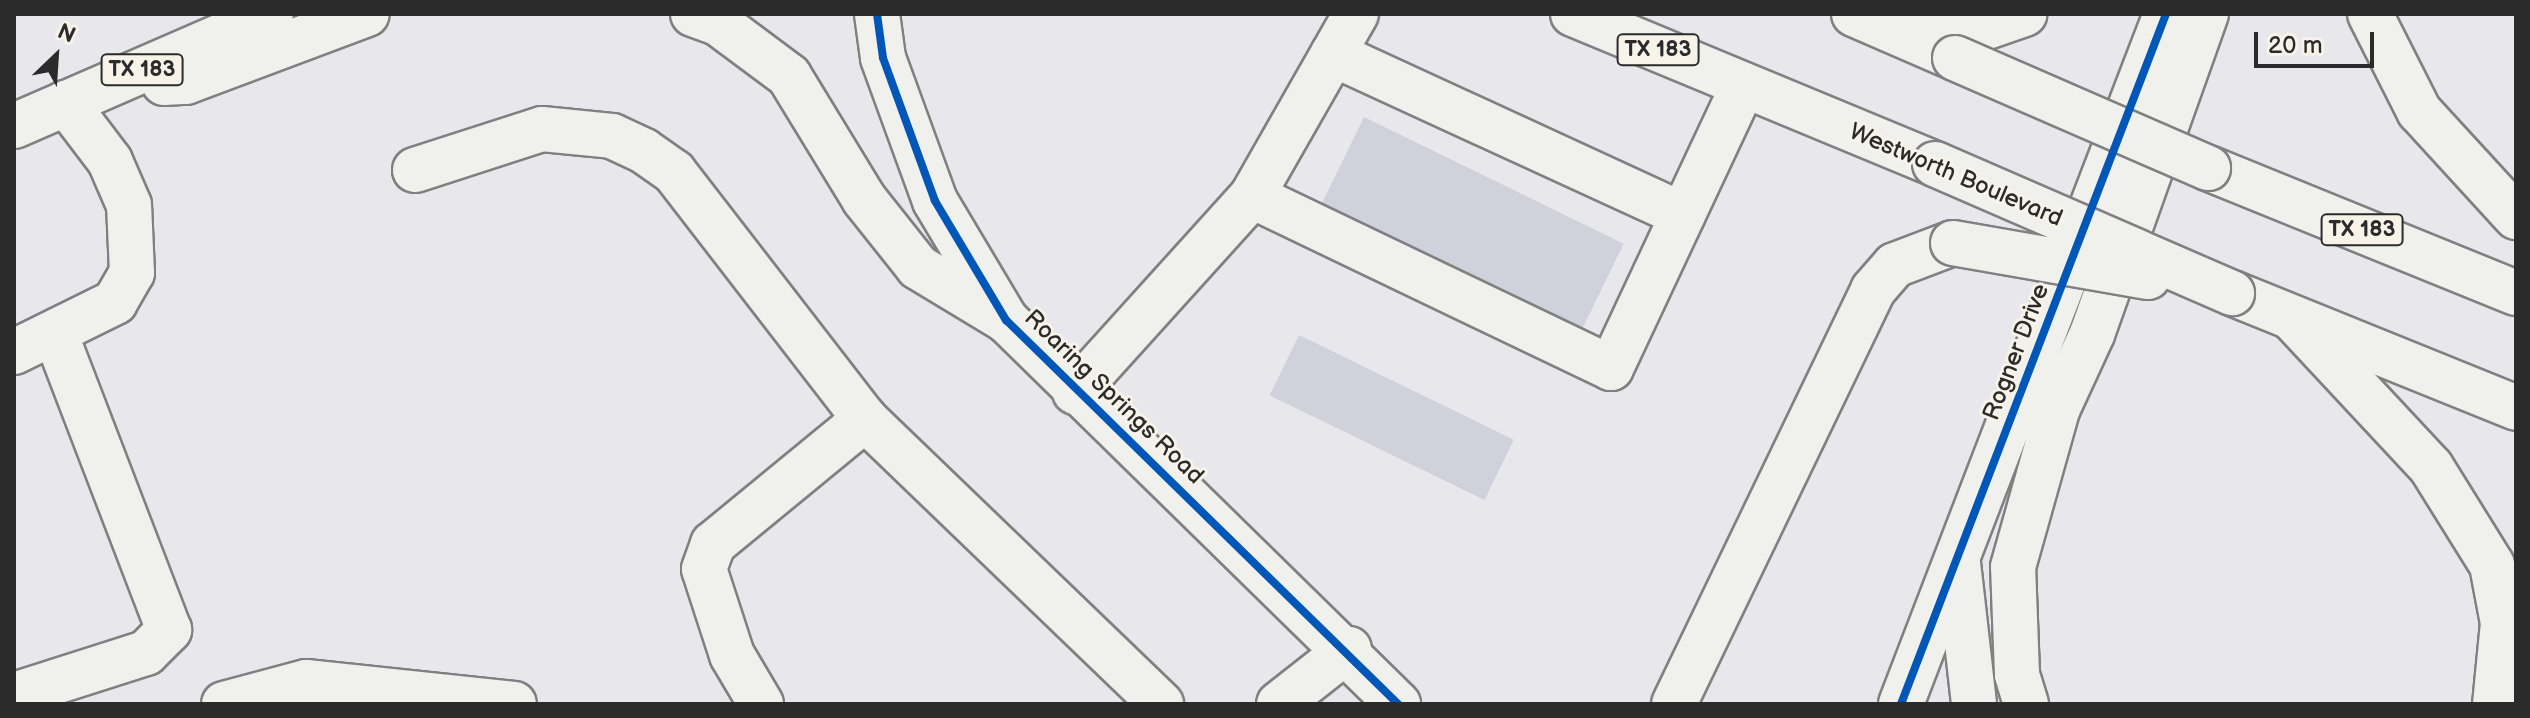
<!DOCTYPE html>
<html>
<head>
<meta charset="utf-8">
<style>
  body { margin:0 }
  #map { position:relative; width:2530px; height:718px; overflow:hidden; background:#e8e8ec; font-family:"Balsamiq Sans",sans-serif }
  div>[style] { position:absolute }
  .building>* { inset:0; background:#cfd1db; transform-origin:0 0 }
  .roads { filter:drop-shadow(2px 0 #808082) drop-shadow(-2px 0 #808082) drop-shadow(0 2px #808082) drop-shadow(0 -2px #808082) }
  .minor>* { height:44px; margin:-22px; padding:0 22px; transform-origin:22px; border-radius:22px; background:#f0f0ed }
  .major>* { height:44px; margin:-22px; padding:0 22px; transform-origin:22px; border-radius:22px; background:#f0f0ed }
  .bridges { filter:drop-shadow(2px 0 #808082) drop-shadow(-2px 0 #808082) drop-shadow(0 2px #808082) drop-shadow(0 -2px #808082) }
  .major-bridge>* { height:44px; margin:-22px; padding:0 22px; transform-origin:22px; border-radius:22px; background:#f0f0ed }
  .cycleway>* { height:8px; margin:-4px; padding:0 4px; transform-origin:4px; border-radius:4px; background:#0057b8 }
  span { translate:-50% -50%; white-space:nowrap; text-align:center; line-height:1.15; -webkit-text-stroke:6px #f7f3e8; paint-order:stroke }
  .shield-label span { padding:2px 6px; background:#f7f3e8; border:2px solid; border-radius:6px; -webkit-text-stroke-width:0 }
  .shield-label { font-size:22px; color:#2b2b2b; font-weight:700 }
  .street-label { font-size:24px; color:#2b2b2b }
  .frame { position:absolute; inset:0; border:16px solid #2b2b2b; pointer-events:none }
  .north { position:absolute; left:16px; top:16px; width:80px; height:80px; -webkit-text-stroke:6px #f7f3e8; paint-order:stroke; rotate:25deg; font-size:22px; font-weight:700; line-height:32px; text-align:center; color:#2b2b2b }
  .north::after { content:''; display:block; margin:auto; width:28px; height:36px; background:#2b2b2b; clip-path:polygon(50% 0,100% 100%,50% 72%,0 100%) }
  .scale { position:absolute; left:2254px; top:32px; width:120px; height:36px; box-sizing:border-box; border:4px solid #2b2b2b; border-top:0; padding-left:10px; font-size:24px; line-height:28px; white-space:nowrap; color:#2b2b2b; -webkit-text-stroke:6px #f7f3e8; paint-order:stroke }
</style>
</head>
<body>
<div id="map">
  <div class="building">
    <i style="left:1364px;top:117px;width:289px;height:110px;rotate:26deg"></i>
    <i style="left:1299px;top:335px;width:239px;height:67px;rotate:26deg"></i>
  </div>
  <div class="roads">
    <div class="minor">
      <i style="left:877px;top:14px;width:44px;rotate:82.2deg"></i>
      <i style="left:883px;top:58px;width:152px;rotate:70deg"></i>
      <i style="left:935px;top:201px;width:139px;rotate:59.2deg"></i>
      <i style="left:1006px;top:320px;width:549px;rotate:44.41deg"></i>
      <i style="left:1333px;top:54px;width:385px;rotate:24.7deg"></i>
      <i style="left:415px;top:170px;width:133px;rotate:-17.9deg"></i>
      <i style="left:542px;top:129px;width:70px;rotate:5.7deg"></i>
      <i style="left:612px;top:136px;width:35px;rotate:25deg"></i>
      <i style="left:644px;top:151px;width:37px;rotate:35deg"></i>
      <i style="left:674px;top:172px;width:312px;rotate:52.3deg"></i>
      <i style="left:865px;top:419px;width:411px;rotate:43.9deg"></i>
      <i style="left:1252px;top:196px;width:398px;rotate:25.6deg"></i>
      <i style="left:1611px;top:368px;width:311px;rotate:-64.9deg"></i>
      <i style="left:14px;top:352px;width:113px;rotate:-26.3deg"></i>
      <i style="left:115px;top:302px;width:34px;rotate:-60deg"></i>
      <i style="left:132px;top:273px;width:68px;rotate:-92.5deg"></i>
      <i style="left:129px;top:205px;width:48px;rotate:-113.4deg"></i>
      <i style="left:110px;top:161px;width:73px;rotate:-127.2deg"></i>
      <i style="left:1075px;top:392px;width:264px;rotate:-47.9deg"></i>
      <i style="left:1252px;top:196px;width:210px;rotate:-60.3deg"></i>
      <i style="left:2057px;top:410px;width:84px;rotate:-65.3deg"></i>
      <i style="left:2092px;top:334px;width:340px;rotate:-70.4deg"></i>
      <i style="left:14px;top:695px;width:139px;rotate:-17.7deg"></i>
      <i style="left:146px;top:653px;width:33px;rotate:-45deg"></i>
      <i style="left:169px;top:630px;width:315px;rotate:-111deg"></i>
      <i style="left:224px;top:704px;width:85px;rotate:-15deg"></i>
      <i style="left:306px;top:682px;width:209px;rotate:6deg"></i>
      <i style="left:761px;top:704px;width:57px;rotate:-120.6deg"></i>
      <i style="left:732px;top:655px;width:90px;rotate:-108deg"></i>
      <i style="left:704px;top:569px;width:27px;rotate:-70deg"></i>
      <i style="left:713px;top:544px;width:197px;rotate:-39.4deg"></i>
      <i style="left:1279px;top:704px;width:89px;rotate:-38.2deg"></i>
      <i style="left:1901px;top:704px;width:739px;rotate:-68.99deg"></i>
    </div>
    <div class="major">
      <i style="left:693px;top:14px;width:27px;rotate:20deg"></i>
      <i style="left:718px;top:23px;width:89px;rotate:36.7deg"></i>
      <i style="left:789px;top:76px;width:144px;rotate:58.6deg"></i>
      <i style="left:864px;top:199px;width:87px;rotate:51.5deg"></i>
      <i style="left:918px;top:267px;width:103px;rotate:31.1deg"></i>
      <i style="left:1573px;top:14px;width:392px;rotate:22.5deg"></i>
      <i style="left:1854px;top:14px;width:110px;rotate:23.5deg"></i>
      <i style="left:1927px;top:14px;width:56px;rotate:15.5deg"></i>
      <i style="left:1981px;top:29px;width:46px;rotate:-19.2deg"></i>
      <i style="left:2370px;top:14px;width:109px;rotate:63.2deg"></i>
      <i style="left:2419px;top:111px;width:144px;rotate:47.5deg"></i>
      <i style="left:164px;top:83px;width:22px;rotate:-3deg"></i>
      <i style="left:186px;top:82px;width:193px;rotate:-20.6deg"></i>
      <i style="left:14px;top:126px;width:280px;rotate:-23.5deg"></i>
      <i style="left:2208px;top:168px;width:332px;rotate:22.1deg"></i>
      <i style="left:2232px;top:293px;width:306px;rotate:22deg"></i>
      <i style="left:2293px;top:319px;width:202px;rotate:47deg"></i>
      <i style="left:2431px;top:467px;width:115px;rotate:58.1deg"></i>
      <i style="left:2492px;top:565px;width:59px;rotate:79.3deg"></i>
      <i style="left:2503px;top:623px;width:81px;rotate:95.6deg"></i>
      <i style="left:1958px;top:563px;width:142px;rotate:83.5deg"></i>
      <i style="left:1674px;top:704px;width:459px;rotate:-64.3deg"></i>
      <i style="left:1873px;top:290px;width:33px;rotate:-49deg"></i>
      <i style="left:1895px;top:265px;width:62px;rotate:-20.8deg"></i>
      <i style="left:2026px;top:704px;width:31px;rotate:-107deg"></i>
      <i style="left:2017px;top:674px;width:107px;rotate:-92.1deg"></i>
      <i style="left:2013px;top:567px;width:163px;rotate:-74.3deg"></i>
    </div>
  </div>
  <div class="bridges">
    <div class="major-bridge">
      <i style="left:1955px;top:58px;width:276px;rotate:23.5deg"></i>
      <i style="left:1935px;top:164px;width:324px;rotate:23.5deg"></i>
      <i style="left:1953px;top:243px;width:198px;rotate:9.9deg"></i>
    </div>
  </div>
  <div class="cycleway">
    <i style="left:877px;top:14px;width:44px;rotate:82.2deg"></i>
    <i style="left:883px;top:58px;width:152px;rotate:70deg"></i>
    <i style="left:935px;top:201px;width:139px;rotate:59.2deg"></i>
    <i style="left:1006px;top:320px;width:549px;rotate:44.41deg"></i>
    <i style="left:1901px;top:704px;width:739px;rotate:-68.99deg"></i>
  </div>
  <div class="shield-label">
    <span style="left:1658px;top:50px">TX 183</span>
    <span style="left:142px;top:70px">TX 183</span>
    <span style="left:2362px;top:230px">TX 183</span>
  </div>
  <div class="street-label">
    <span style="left:1956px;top:175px;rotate:23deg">Westworth Boulevard</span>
    <span style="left:2016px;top:352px;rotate:-69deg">Rogner Drive</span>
    <span style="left:1114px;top:397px;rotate:44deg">Roaring Springs Road</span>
  </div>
  <div class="frame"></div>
  <div class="north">N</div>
  <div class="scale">20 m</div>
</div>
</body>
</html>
